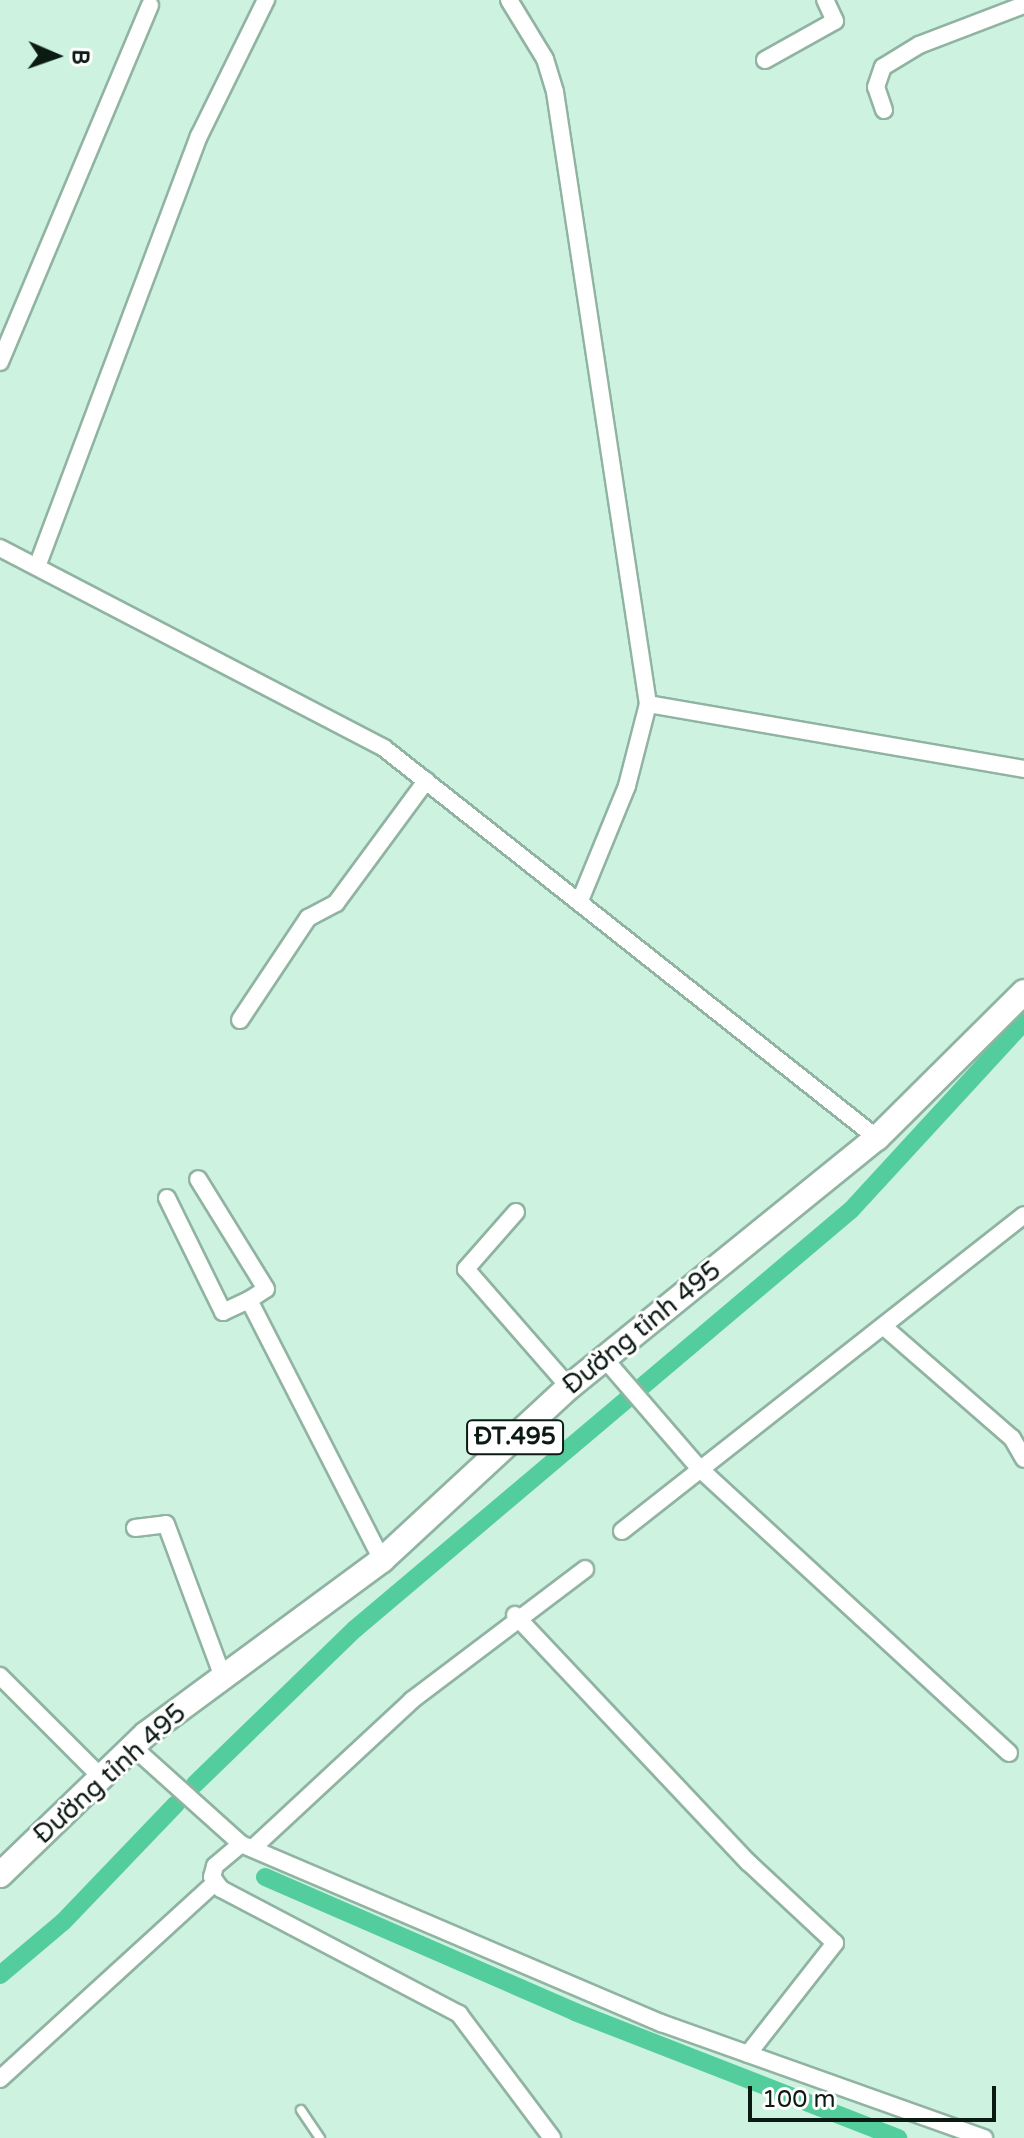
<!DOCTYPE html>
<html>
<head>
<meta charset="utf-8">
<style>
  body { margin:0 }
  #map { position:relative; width:1024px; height:2138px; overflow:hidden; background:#cef2e0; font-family:"Varela Round",sans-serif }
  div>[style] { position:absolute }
  .canal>* { height:18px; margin:-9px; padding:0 9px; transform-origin:9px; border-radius:9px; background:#54cd9d }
  .roads { filter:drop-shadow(2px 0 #90b3a2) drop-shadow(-2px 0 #90b3a2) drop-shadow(0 2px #90b3a2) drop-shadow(0 -2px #90b3a2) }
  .service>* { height:8px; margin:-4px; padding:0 4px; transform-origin:4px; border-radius:4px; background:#fff }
  .minor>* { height:16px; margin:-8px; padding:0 8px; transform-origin:8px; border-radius:8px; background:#fff }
  .primary>* { height:24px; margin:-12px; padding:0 12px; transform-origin:12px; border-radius:12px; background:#fff }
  span { translate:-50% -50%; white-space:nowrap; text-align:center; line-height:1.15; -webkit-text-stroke:6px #fff; paint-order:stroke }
  .shield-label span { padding:2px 6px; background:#fff; border:2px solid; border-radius:6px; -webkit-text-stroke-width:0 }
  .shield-label { font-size:24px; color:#0c1a14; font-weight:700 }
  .street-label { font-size:26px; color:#0c1a14 }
  .north { position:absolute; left:16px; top:16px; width:80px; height:80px; -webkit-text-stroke:6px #fff; paint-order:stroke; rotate:92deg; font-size:22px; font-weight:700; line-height:32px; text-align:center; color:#0c1a14 }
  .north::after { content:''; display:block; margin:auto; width:28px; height:36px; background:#0c1a14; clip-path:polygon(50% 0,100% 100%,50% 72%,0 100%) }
  .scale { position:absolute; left:748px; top:2086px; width:248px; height:36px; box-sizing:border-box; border:4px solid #0c1a14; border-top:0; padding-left:10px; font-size:24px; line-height:28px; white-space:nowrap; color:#0c1a14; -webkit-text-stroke:6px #fff; paint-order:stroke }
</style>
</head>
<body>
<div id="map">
  <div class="canal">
    <i style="left:195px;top:1784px;width:223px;rotate:-44.1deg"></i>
    <i style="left:355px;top:1629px;width:649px;rotate:-40.19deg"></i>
    <i style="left:851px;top:1210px;width:255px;rotate:-47.4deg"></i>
    <i style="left:265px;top:1877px;width:338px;rotate:23.5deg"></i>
    <i style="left:575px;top:2012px;width:347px;rotate:21.3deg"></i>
    <i style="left:0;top:1975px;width:82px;rotate:-40.1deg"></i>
    <i style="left:63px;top:1922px;width:163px;rotate:-46.2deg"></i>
  </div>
  <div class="roads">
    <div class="service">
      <i style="left:301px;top:2110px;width:34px;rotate:56deg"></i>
    </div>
    <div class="minor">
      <i style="left:509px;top:0;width:69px;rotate:58.6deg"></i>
      <i style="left:545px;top:59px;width:34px;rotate:73deg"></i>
      <i style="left:555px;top:92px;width:619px;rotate:81.36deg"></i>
      <i style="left:648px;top:704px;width:85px;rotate:104.4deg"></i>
      <i style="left:627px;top:786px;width:126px;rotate:112.3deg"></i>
      <i style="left:765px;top:60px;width:80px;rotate:-29.1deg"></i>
      <i style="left:835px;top:21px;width:23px;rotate:-115deg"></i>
      <i style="left:884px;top:110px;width:24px;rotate:-109deg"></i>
      <i style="left:876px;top:87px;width:21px;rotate:-71deg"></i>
      <i style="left:883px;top:67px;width:42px;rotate:-31.4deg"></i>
      <i style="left:919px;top:45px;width:112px;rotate:-20.9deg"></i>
      <i style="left:0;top:362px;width:387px;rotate:-67.2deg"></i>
      <i style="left:0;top:548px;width:433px;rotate:27.5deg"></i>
      <i style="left:384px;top:748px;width:629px;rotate:38.35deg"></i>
      <i style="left:38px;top:564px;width:457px;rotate:-69.4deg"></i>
      <i style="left:199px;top:136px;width:152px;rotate:-63.8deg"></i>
      <i style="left:648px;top:704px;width:382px;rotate:9.8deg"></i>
      <i style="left:240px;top:1020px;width:123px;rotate:-56.3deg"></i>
      <i style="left:308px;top:918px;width:32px;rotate:-28deg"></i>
      <i style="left:336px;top:903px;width:152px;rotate:-53.6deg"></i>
      <i style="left:167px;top:1198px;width:127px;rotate:63.8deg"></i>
      <i style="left:223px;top:1312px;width:29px;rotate:-25deg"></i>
      <i style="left:249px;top:1300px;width:20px;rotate:-33deg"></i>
      <i style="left:266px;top:1289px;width:129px;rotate:-121.7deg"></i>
      <i style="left:516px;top:1212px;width:76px;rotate:131.3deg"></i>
      <i style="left:466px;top:1269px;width:157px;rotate:48.9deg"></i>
      <i style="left:249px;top:1300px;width:292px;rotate:62.9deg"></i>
      <i style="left:883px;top:1326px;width:171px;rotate:41deg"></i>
      <i style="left:1012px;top:1438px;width:24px;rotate:60deg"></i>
      <i style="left:604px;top:1358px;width:145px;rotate:49.2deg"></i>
      <i style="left:699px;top:1468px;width:421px;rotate:42.6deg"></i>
      <i style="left:135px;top:1528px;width:31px;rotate:-7deg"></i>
      <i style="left:166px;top:1524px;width:163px;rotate:69.6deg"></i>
      <i style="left:622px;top:1531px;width:511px;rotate:-38.17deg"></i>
      <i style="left:515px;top:1615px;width:340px;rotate:46.7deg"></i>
      <i style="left:748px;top:1862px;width:119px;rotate:43deg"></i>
      <i style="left:835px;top:1943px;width:141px;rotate:128.1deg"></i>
      <i style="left:0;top:1676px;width:143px;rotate:45deg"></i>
      <i style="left:133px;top:1747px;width:145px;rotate:41.9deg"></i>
      <i style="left:241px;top:1844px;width:34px;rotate:140deg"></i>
      <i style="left:215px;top:1866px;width:11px;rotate:105deg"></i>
      <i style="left:212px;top:1877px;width:15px;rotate:53deg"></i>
      <i style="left:221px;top:1889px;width:269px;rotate:27.7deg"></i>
      <i style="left:459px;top:2014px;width:155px;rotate:53.1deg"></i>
      <i style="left:241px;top:1844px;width:457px;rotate:23.1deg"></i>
      <i style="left:661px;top:2023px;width:343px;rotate:19.6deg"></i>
      <i style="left:254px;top:1847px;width:216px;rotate:-42.9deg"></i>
      <i style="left:412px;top:1700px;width:217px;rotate:-37.1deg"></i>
      <i style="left:0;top:2079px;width:292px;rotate:-42.4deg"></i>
    </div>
    <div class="primary">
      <i style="left:0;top:1875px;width:203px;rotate:-44deg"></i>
      <i style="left:146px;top:1734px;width:293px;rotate:-36.4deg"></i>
      <i style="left:382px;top:1560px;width:255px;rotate:-42.8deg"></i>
      <i style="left:569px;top:1387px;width:396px;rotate:-39deg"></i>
      <i style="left:877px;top:1138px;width:207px;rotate:-44.8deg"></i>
    </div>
  </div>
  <div class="shield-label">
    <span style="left:515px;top:1437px">ĐT.495</span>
  </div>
  <div class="street-label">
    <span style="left:642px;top:1328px;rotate:-39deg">Đường tỉnh 495</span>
    <span style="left:110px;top:1774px;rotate:-42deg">Đường tỉnh 495</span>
  </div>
  <div class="north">B</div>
  <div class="scale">100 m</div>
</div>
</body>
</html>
